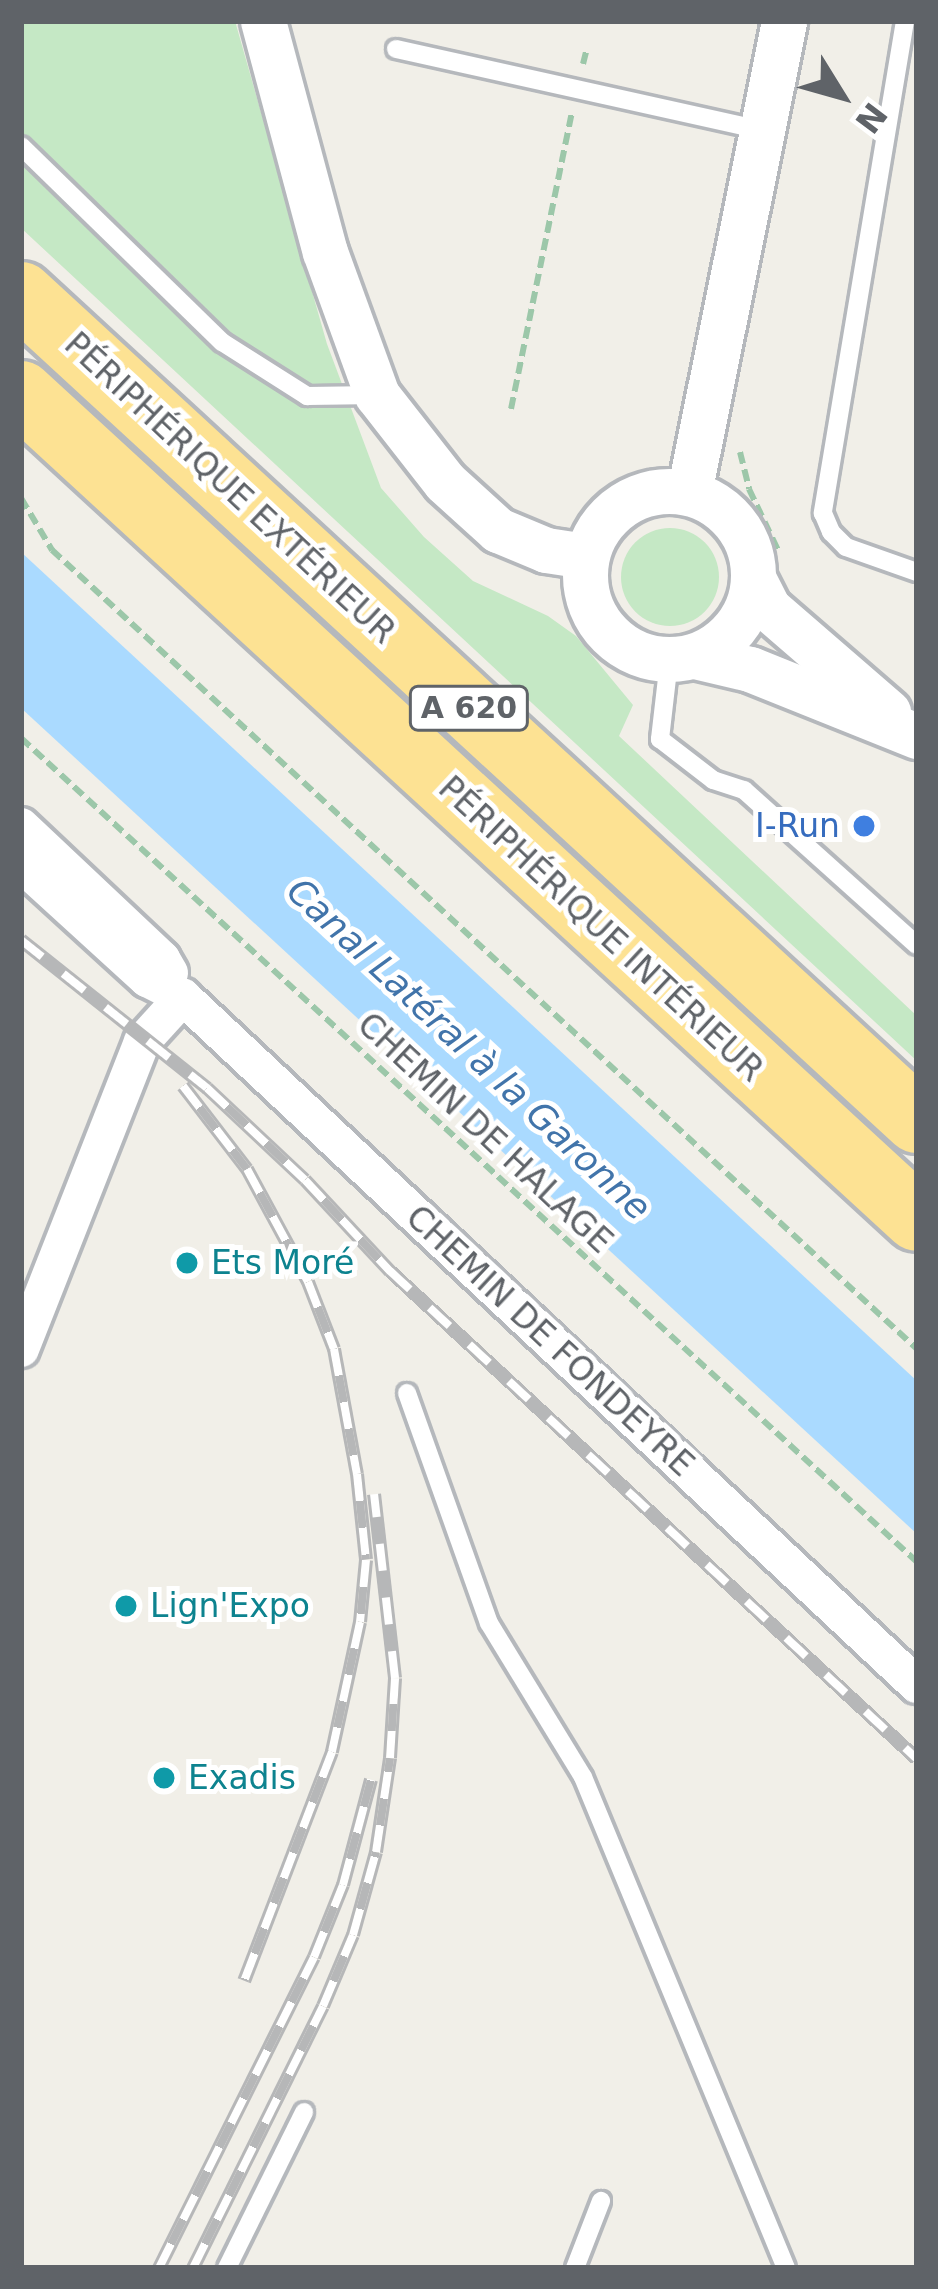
<!DOCTYPE html>
<html>
<head>
<meta charset="utf-8">
<style>
  body { margin:0 }
  #map { position:relative; width:938px; height:2289px; overflow:hidden; background:#f1efe8; font-family:"DejaVu Sans",sans-serif }
  div>[style] { position:absolute }
  .green>* { inset:0; background:#c5e8c5 }
  .round { border-radius:50% }
  .water>* { inset:0; background:#aadaff }
  .path>* { height:6px; margin-top:-3px; transform-origin:0; background:repeating-linear-gradient(90deg,#9cc7a9 0 12px,transparent 0 18px) }
  .roads { filter:drop-shadow(3px 0 #b5b8bc) drop-shadow(-3px 0 #b5b8bc) drop-shadow(0 3px #b5b8bc) drop-shadow(0 -3px #b5b8bc) }
  .service>* { height:18px; margin:-9px; padding:0 9px; transform-origin:9px; border-radius:9px; background:#fff }
  .minor>* { height:36px; margin:-18px; padding:0 18px; transform-origin:18px; border-radius:18px; background:#fff }
  .tertiary>* { height:45px; margin:-22.5px; padding:0 22.5px; transform-origin:22.5px; border-radius:22.5px; background:#fff }
  .tertiary>.ring { margin:-22.5px; padding:0; box-sizing:content-box; background:none; border:45px solid #fff; border-radius:50% }
  .motorway>* { height:66px; margin:-33px; padding:0 33px; transform-origin:33px; border-radius:33px; background:#fde293 }
  .rail>* { height:14px; margin-top:-7px; transform-origin:0; background:repeating-linear-gradient(90deg,#fff 0 27px,#b6b7b8 0 54px); box-sizing:border-box; border-block:3px solid #b6b7b8 }
  .dots>* { width:33px; height:33px; translate:-50% -50%; box-sizing:border-box; border:6px solid #fff; border-radius:50% }
  span { translate:-50% -50%; white-space:nowrap; text-align:center; line-height:1.15; -webkit-text-stroke:10px #fff; paint-order:stroke }
  .shield-label span { padding:3px 9px; background:#fff; border:3px solid; border-radius:9px; -webkit-text-stroke-width:0 }
  .shield-label { font-size:30px; color:#5f6368; font-weight:700 }
  .street-label { font-size:33px; color:#5f6368 }
  .shop-label { font-size:33px; color:#366cbe }
  .right { translate:-100% -50%; text-align:right }
  .culture-label { font-size:33px; color:#0d838f }
  .left { translate:0 -50%; text-align:left }
  .water-label { font-size:36px; color:#4174aa; font-style:italic }
  .frame { position:absolute; inset:0; border:24px solid #5f6368; pointer-events:none }
  .north { position:absolute; left:782px; top:36px; width:120px; height:120px; -webkit-text-stroke:9px #fff; paint-order:stroke; rotate:127deg; font-size:33px; font-weight:700; line-height:48px; text-align:center; color:#5f6368 }
  .north::after { content:''; display:block; margin:auto; width:42px; height:54px; background:#5f6368; clip-path:polygon(50% 0,100% 100%,50% 72%,0 100%) }
</style>
</head>
<body>
<div id="map">
  <div class="green">
    <i style="clip-path:polygon(21px 21px,235px 21px,327px 344px,381px 488px,424px 537px,473px 581px,548px 616px,576px 636px,633px 705px,619px 736px,917px 1016px,917px 1061px,21px 228px)"></i>
    <i class="round" style="left:621px;top:528px;width:98px;height:98px"></i>
  </div>
  <div class="water">
    <i style="clip-path:polygon(21px 552px,917px 1381px,917px 1534px,21px 708px)"></i>
  </div>
  <div class="path">
    <i style="left:583px;top:64px;width:16px;rotate:-76deg"></i>
    <i style="left:511px;top:409px;width:303px;rotate:-78.4deg"></i>
    <i style="left:740px;top:452px;width:38px;rotate:76deg"></i>
    <i style="left:749px;top:489px;width:68px;rotate:64.6deg"></i>
    <i style="left:21px;top:498px;width:61px;rotate:59.2deg"></i>
    <i style="left:52px;top:550px;width:1178px;rotate:42.73deg"></i>
    <i style="left:21px;top:738px;width:1217px;rotate:42.6deg"></i>
  </div>
  <div class="roads">
    <div class="service">
      <i style="left:905px;top:21px;width:499px;rotate:99.5deg"></i>
      <i style="left:823px;top:513px;width:21px;rotate:67deg"></i>
      <i style="left:831px;top:532px;width:21px;rotate:45deg"></i>
      <i style="left:846px;top:547px;width:75px;rotate:19.4deg"></i>
      <i style="left:396px;top:49px;width:373px;rotate:12.5deg"></i>
      <i style="left:21px;top:146px;width:281px;rotate:44.3deg"></i>
      <i style="left:222px;top:342px;width:101px;rotate:32.4deg"></i>
      <i style="left:307px;top:396px;width:70px;rotate:-0.8deg"></i>
      <i style="left:669px;top:661px;width:79px;rotate:96.6deg"></i>
      <i style="left:660px;top:739px;width:67px;rotate:37.7deg"></i>
      <i style="left:713px;top:780px;width:33px;rotate:18deg"></i>
      <i style="left:744px;top:790px;width:232px;rotate:41.9deg"></i>
      <i style="left:407px;top:1393px;width:244px;rotate:70.4deg"></i>
      <i style="left:489px;top:1623px;width:180px;rotate:58.6deg"></i>
      <i style="left:583px;top:1777px;width:531px;rotate:67.54deg"></i>
      <i style="left:227px;top:2268px;width:174px;rotate:-63.7deg"></i>
      <i style="left:575px;top:2268px;width:72px;rotate:-68.8deg"></i>
    </div>
    <div class="minor">
      <i style="left:21px;top:826px;width:194px;rotate:43.3deg"></i>
      <i style="left:162px;top:959px;width:16px;rotate:60deg"></i>
      <i style="left:21px;top:864px;width:171px;rotate:42.4deg"></i>
      <i style="left:147px;top:979px;width:40px;rotate:26.6deg"></i>
      <i style="left:183px;top:997px;width:1006px;rotate:43.15deg"></i>
      <i style="left:21px;top:1349px;width:330px;rotate:-68.5deg"></i>
      <i style="left:142px;top:1042px;width:61px;rotate:-47.7deg"></i>
    </div>
    <div class="tertiary">
      <i style="left:263px;top:21px;width:239px;rotate:75deg"></i>
      <i style="left:325px;top:252px;width:152px;rotate:70deg"></i>
      <i style="left:377px;top:395px;width:110px;rotate:52deg"></i>
      <i style="left:445px;top:482px;width:72px;rotate:42.2deg"></i>
      <i style="left:498px;top:530px;width:52px;rotate:22.6deg"></i>
      <i style="left:546px;top:550px;width:40px;rotate:8.5deg"></i>
      <i class="ring" style="left:585px;top:491px;width:123px;height:123px"></i>
      <i style="left:689px;top:493px;width:481px;rotate:-78.6deg"></i>
      <i style="left:754px;top:580px;width:31px;rotate:63deg"></i>
      <i style="left:768px;top:608px;width:159px;rotate:40.9deg"></i>
      <i style="left:695px;top:656px;width:57px;rotate:13.3deg"></i>
      <i style="left:750px;top:669px;width:180px;rotate:21.9deg"></i>
    </div>
    <div class="motorway">
      <i style="left:21px;top:295px;width:1218px;rotate:42.64deg"></i>
      <i style="left:21px;top:394px;width:1217px;rotate:42.6deg"></i>
    </div>
  </div>
  <div class="rail">
    <i style="left:21px;top:940px;width:238px;rotate:38.5deg"></i>
    <i style="left:207px;top:1088px;width:134px;rotate:43.2deg"></i>
    <i style="left:305px;top:1180px;width:125px;rotate:47deg"></i>
    <i style="left:390px;top:1271px;width:718px;rotate:42.8deg"></i>
    <i style="left:183px;top:1086px;width:105px;rotate:52.4deg"></i>
    <i style="left:247px;top:1169px;width:128px;rotate:61.6deg"></i>
    <i style="left:308px;top:1282px;width:72px;rotate:68.8deg"></i>
    <i style="left:334px;top:1349px;width:127px;rotate:79.6deg"></i>
    <i style="left:357px;top:1474px;width:86px;rotate:84deg"></i>
    <i style="left:366px;top:1560px;width:62px;rotate:95.5deg"></i>
    <i style="left:360px;top:1622px;width:133px;rotate:102.2deg"></i>
    <i style="left:332px;top:1752px;width:245px;rotate:111deg"></i>
    <i style="left:159px;top:2268px;width:347px;rotate:-63.5deg"></i>
    <i style="left:314px;top:1957px;width:78px;rotate:-68.1deg"></i>
    <i style="left:343px;top:1885px;width:109px;rotate:-75.1deg"></i>
    <i style="left:193px;top:2268px;width:292px;rotate:-63.6deg"></i>
    <i style="left:323px;top:2006px;width:77px;rotate:-67.1deg"></i>
    <i style="left:353px;top:1935px;width:86px;rotate:-74.5deg"></i>
    <i style="left:376px;top:1852px;width:95px;rotate:-81.5deg"></i>
    <i style="left:390px;top:1758px;width:80px;rotate:-86.4deg"></i>
    <i style="left:395px;top:1678px;width:185px;rotate:-96.5deg"></i>
  </div>
  <div class="dots">
    <i style="left:864px;top:826px;background:#3f7fe0"></i>
    <i style="left:187px;top:1263px;background:#0f9aa8"></i>
    <i style="left:126px;top:1606px;background:#0f9aa8"></i>
    <i style="left:164px;top:1778px;background:#0f9aa8"></i>
  </div>
  <div class="shield-label">
    <span style="left:469px;top:708px">A 620</span>
  </div>
  <div class="street-label">
    <span style="left:230px;top:488px;rotate:43deg">PÉRIPHÉRIQUE EXTÉRIEUR</span>
    <span style="left:601px;top:929px;rotate:43deg">PÉRIPHÉRIQUE INTÉRIEUR</span>
    <span style="left:485px;top:1133px;rotate:43deg">CHEMIN DE HALAGE</span>
    <span style="left:550px;top:1341px;rotate:43deg">CHEMIN DE FONDEYRE</span>
  </div>
  <div class="shop-label">
    <span class="right" style="left:840px;top:826px">I-Run</span>
  </div>
  <div class="culture-label">
    <span class="left" style="left:211px;top:1263px">Ets Moré</span>
    <span class="left" style="left:150px;top:1606px">Lign'Expo</span>
    <span class="left" style="left:188px;top:1778px">Exadis</span>
  </div>
  <div class="water-label">
    <span style="left:469px;top:1049px;rotate:43deg">Canal Latéral à la Garonne</span>
  </div>
  <div class="frame"></div>
  <div class="north">N</div>
</div>
</body>
</html>
